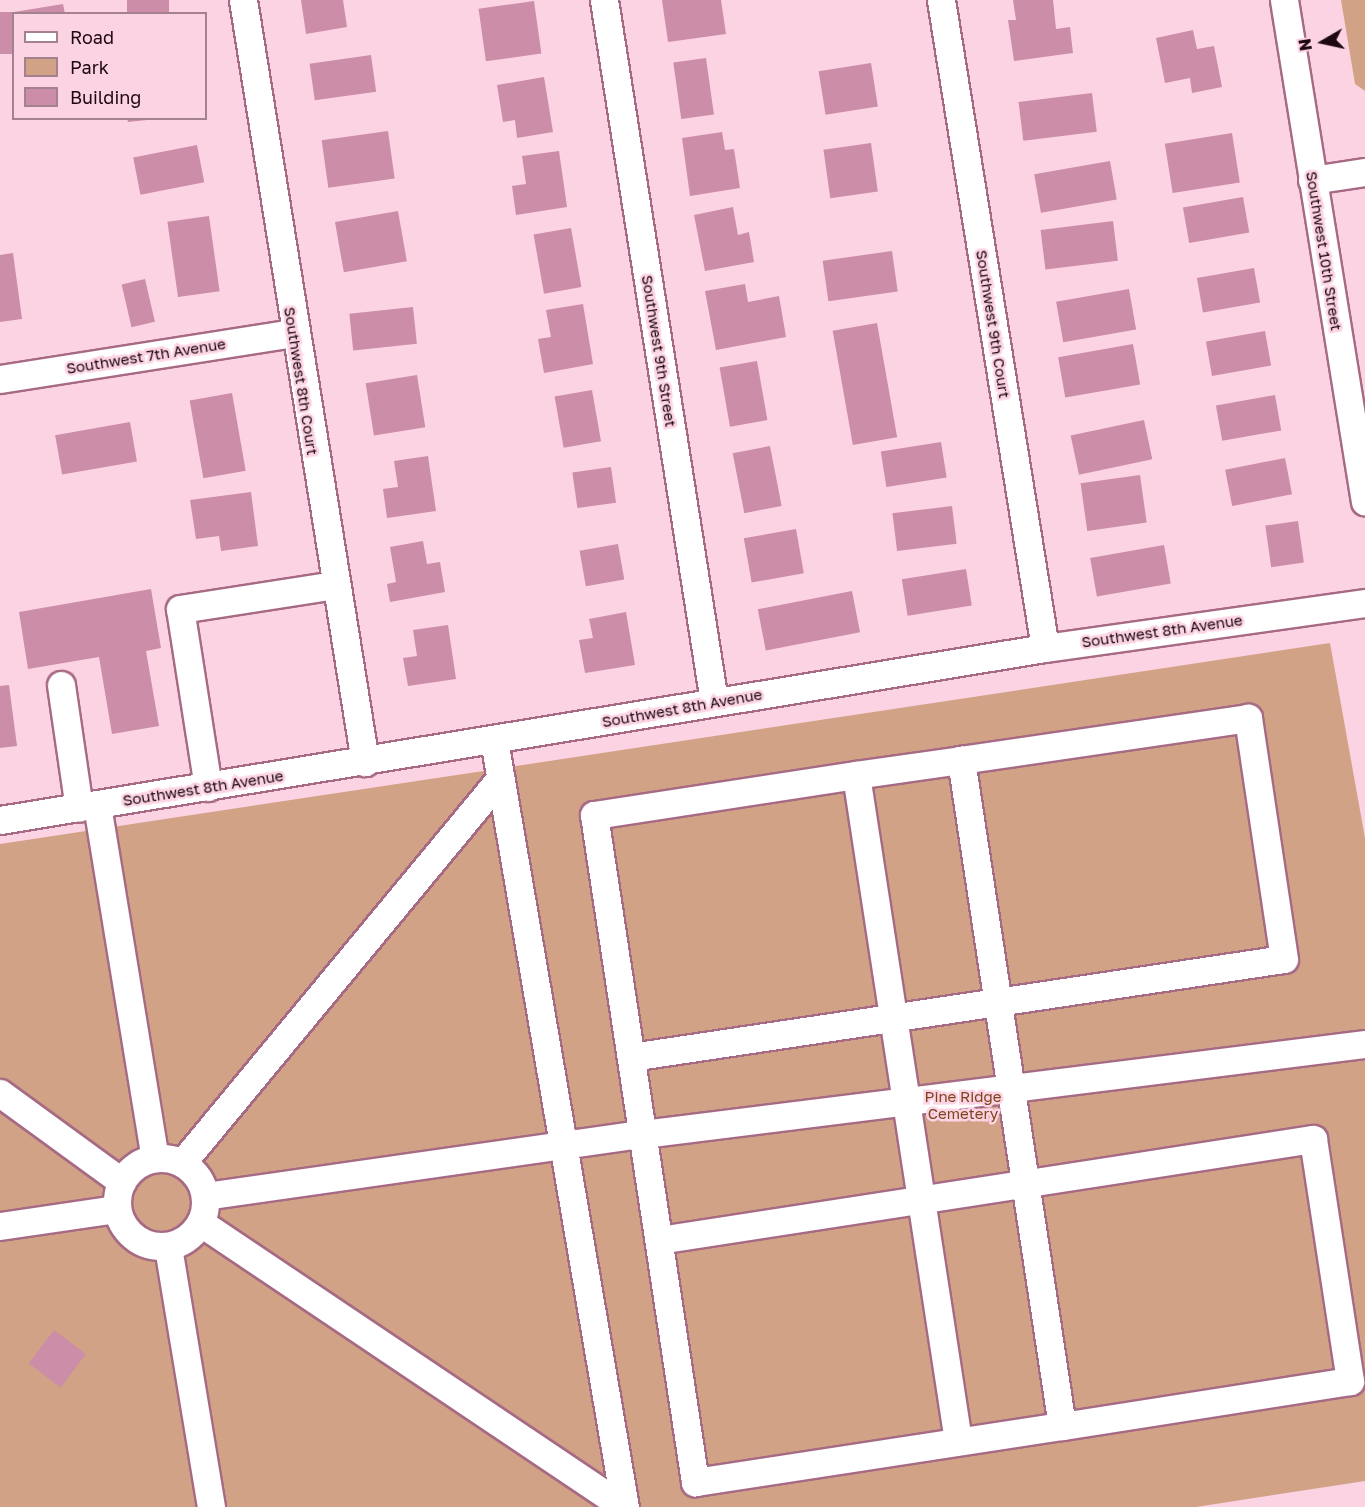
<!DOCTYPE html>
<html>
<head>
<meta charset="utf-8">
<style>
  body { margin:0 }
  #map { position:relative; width:1365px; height:1507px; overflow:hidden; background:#fcd3e3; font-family:"Golos Text",sans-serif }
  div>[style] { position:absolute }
  .green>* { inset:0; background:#d2a286 }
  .building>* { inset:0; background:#cc8da8; transform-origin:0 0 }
  .roads { filter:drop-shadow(2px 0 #a76a84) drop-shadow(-2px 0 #a76a84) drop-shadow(0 2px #a76a84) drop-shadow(0 -2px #a76a84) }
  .minor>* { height:27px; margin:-13.5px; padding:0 13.5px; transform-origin:13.5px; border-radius:13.5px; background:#fff }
  .minor>.ring { margin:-13.5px; padding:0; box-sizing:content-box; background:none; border:27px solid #fff; border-radius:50% }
  span { translate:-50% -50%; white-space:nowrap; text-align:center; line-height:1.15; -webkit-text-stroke:5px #fcd3e3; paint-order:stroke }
  .street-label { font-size:15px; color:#1d0712 }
  .park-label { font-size:15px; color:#7d441c }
  .legend { position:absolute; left:12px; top:12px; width:195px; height:108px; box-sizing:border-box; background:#fcd3e3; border:2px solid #a3818f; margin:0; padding:8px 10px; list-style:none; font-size:18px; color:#1d0712 }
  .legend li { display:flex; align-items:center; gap:12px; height:30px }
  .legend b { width:30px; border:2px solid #a3818f }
  .north { position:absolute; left:1293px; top:12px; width:60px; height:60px; -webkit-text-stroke:4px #fcd3e3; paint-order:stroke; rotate:261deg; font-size:16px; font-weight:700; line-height:24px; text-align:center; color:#1d0712 }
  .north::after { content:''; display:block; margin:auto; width:21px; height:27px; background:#1d0712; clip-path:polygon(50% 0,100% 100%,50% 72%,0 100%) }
</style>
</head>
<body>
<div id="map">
  <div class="green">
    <i style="clip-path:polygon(1341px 0,1365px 0,1365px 91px,1355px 84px)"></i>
    <i style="clip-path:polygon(1330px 643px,1365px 838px,1365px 1481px,1196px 1507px,0 1507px,0 844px)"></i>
  </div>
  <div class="building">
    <i style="left:127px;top:0;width:42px;height:14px"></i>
    <i style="clip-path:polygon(301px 0,343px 0,347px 27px,306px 34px)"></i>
    <i style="clip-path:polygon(662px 0,721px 0,726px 34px,668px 42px)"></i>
    <i style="clip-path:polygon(1013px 0,1053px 0,1056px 29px,1070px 27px,1073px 53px,1014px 61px,1008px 20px,1016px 20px)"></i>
    <i style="left:534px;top:1px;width:53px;height:56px;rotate:82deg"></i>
    <i style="clip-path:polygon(63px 4px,65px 14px,14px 14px,14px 12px)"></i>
    <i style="left:14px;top:12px;width:42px;height:14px;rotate:90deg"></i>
    <i style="clip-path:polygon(1193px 30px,1197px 49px,1214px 46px,1222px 87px,1192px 93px,1190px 78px,1165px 83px,1156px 38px)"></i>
    <i style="left:371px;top:55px;width:37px;height:62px;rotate:82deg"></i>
    <i style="left:706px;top:58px;width:57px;height:33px;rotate:82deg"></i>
    <i style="left:871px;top:63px;width:44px;height:53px;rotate:81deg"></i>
    <i style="clip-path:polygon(544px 77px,553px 132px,517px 138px,515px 120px,503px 122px,497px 85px)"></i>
    <i style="left:1092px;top:93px;width:39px;height:74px;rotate:83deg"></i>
    <i style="clip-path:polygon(127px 118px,147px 118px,147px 120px,128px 122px)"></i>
    <i style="left:388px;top:131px;width:48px;height:67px;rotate:82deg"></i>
    <i style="clip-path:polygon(722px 132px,725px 150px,734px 149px,740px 188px,690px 196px,682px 138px)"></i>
    <i style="left:1232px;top:133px;width:50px;height:68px;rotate:81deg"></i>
    <i style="left:871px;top:143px;width:49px;height:48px;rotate:82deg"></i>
    <i style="left:197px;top:145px;width:38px;height:65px;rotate:79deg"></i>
    <i style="clip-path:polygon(559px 151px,567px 207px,516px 215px,512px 186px,526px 184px,522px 156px)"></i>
    <i style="left:1110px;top:161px;width:39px;height:77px;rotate:80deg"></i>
    <i style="left:1243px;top:197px;width:36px;height:61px;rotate:80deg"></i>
    <i style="clip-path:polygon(733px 207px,738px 235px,749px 232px,754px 262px,705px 271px,694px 215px)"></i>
    <i style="left:398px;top:211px;width:51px;height:64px;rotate:80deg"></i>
    <i style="left:209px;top:216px;width:76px;height:42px;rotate:82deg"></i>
    <i style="left:1113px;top:221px;width:40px;height:73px;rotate:83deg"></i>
    <i style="left:571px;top:228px;width:60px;height:38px;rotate:80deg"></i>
    <i style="left:892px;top:251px;width:41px;height:70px;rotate:82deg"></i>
    <i style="clip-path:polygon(13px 253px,22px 319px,0 322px,0 255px)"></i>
    <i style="left:1254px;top:268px;width:35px;height:58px;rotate:80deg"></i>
    <i style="left:145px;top:279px;width:44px;height:24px;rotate:77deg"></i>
    <i style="clip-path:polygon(745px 284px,748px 302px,779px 296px,786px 337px,716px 350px,705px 291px)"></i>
    <i style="left:1129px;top:289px;width:41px;height:74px;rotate:80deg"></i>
    <i style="clip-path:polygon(583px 304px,593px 364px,544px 373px,538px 339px,551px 337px,546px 310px)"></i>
    <i style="left:413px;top:307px;width:37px;height:64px;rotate:84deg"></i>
    <i style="left:877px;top:323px;width:116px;height:45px;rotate:80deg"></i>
    <i style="left:1265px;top:331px;width:35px;height:60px;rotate:80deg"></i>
    <i style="left:1133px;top:344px;width:41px;height:76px;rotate:80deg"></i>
    <i style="left:757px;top:361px;width:60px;height:38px;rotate:80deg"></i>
    <i style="left:417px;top:375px;width:53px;height:52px;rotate:81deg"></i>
    <i style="left:592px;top:390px;width:52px;height:38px;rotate:80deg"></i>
    <i style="left:232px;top:393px;width:79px;height:43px;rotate:80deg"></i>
    <i style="left:1275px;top:395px;width:36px;height:60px;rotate:80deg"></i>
    <i style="left:1144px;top:420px;width:40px;height:75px;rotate:78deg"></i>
    <i style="left:130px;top:422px;width:40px;height:76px;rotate:80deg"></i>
    <i style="left:941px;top:442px;width:36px;height:61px;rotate:81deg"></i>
    <i style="left:770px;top:446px;width:61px;height:38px;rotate:79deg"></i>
    <i style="clip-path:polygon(428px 456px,436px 511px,387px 518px,383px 489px,398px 487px,394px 461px)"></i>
    <i style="left:1285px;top:458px;width:37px;height:61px;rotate:79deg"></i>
    <i style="left:611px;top:467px;width:36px;height:39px;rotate:82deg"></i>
    <i style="left:1140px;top:475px;width:48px;height:60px;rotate:82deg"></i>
    <i style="clip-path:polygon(251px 492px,258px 546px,221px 551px,219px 536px,196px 539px,190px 500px)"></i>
    <i style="left:952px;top:506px;width:38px;height:60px;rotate:83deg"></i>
    <i style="left:1298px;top:521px;width:42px;height:33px;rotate:82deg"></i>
    <i style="left:796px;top:529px;width:45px;height:53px;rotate:80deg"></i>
    <i style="clip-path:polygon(423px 541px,427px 564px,440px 562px,445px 592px,390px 602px,387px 584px,396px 582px,390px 547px)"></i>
    <i style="left:618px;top:544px;width:36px;height:39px;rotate:80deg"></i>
    <i style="left:1164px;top:545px;width:39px;height:75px;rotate:80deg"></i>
    <i style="left:966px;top:569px;width:37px;height:65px;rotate:81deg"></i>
    <i style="clip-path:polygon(151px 589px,161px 648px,146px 651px,159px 726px,112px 734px,99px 657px,28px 669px,19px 612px)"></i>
    <i style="left:852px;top:591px;width:42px;height:96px;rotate:79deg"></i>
    <i style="clip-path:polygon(626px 612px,635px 665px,585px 673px,579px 640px,593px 638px,589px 619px)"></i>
    <i style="clip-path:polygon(448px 625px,456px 679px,408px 686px,403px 658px,417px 656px,413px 630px)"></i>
    <i style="clip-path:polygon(9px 685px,17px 746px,0 748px,0 686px)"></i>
    <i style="left:54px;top:1330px;width:40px;height:42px;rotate:37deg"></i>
  </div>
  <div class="roads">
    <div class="minor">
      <i style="left:243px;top:0;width:772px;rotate:80.9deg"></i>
      <i style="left:604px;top:0;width:711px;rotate:81.09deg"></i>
      <i style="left:941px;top:0;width:656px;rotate:80.88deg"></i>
      <i style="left:1284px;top:0;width:508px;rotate:80.83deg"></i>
      <i style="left:1312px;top:180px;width:54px;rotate:-8.6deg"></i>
      <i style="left:0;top:379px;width:297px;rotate:-8.9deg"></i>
      <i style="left:61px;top:685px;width:124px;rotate:81.7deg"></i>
      <i style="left:494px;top:740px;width:778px;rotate:80.31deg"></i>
      <i style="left:856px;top:775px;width:265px;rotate:171.3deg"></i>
      <i style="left:594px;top:815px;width:675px;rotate:81.39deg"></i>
      <i style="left:695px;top:1482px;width:371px;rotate:-8.7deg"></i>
      <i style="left:1062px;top:1426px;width:674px;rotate:-98.62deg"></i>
      <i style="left:961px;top:760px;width:106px;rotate:171.9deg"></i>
      <i style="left:856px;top:775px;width:674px;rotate:81.29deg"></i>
      <i style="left:208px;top:787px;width:180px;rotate:-98.9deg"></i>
      <i style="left:180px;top:609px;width:157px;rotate:-8.8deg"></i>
      <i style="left:97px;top:805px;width:358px;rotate:80.7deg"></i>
      <i style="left:0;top:820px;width:1059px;rotate:-9.35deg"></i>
      <i style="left:1045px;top:648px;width:323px;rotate:-8deg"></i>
      <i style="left:631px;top:1057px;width:660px;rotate:-8.54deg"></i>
      <i style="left:1284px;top:959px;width:244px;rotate:-98.5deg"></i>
      <i style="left:1248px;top:718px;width:290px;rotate:171.7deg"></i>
      <i style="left:0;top:1093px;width:151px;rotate:36.1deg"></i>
      <i class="ring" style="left:117px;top:1158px;width:61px;height:61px"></i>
      <i style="left:182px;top:1163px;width:499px;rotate:-50.4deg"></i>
      <i style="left:205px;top:1196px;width:442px;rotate:-8.1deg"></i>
      <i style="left:643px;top:1134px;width:728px;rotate:-7.11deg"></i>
      <i style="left:201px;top:1223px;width:509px;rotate:33.88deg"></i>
      <i style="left:0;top:1226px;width:118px;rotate:-8.3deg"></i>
      <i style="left:659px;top:1240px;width:662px;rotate:-8.78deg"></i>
      <i style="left:1313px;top:1139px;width:245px;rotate:81.3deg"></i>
      <i style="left:1350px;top:1381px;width:291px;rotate:171.1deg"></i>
      <i style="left:168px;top:1247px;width:264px;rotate:80.6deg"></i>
    </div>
  </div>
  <div class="street-label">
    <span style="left:1324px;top:251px;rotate:81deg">Southwest 10th Street</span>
    <span style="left:993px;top:324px;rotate:81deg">Southwest 9th Court</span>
    <span style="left:659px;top:351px;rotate:81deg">Southwest 9th Street</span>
    <span style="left:146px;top:356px;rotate:-9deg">Southwest 7th Avenue</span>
    <span style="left:301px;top:381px;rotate:81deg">Southwest 8th Court</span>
    <span style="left:1162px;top:631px;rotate:-8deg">Southwest 8th Avenue</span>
    <span style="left:682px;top:708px;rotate:-10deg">Southwest 8th Avenue</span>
    <span style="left:203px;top:788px;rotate:-9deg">Southwest 8th Avenue</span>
  </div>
  <div class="park-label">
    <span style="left:963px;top:1105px">Pine Ridge<br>Cemetery</span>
  </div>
  <ul class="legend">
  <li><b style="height:8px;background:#fff"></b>Road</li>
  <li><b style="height:16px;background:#d2a286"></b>Park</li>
  <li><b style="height:16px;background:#cc8da8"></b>Building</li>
  </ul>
  <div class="north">N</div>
</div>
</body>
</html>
